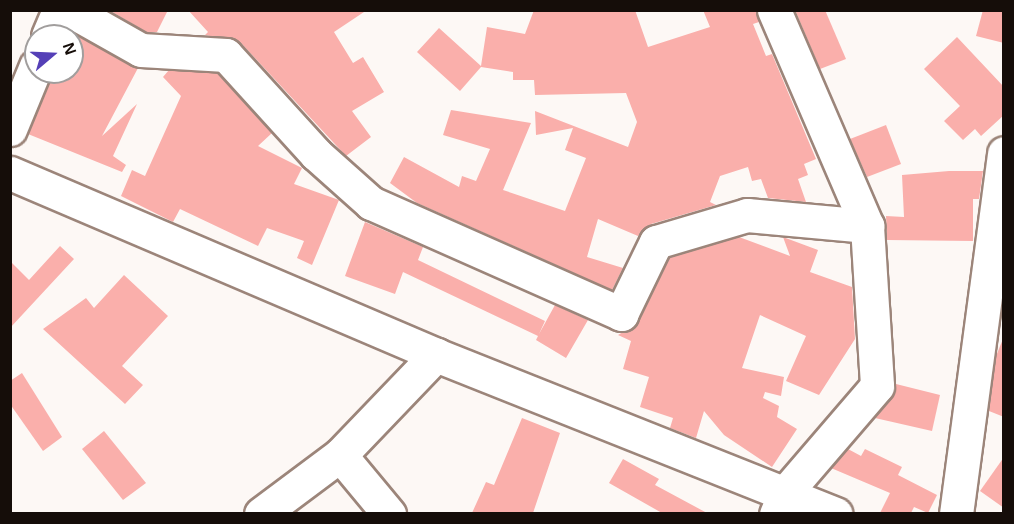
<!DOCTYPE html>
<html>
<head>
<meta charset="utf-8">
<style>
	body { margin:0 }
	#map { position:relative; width:1014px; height:524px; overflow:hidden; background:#fdf8f5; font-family:Helvetica,sans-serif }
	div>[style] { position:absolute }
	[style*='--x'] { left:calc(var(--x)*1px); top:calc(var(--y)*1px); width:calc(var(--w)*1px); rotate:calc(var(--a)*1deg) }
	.building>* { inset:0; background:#faafab }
	.roads { filter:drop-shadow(2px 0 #9c857a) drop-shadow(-2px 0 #9c857a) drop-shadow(0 2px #9c857a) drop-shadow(0 -2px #9c857a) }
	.minor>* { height:33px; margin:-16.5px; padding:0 16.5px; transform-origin:16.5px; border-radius:16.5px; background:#fff }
	.major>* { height:33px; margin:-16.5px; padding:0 16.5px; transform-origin:16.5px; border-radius:16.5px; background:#fff }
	span { translate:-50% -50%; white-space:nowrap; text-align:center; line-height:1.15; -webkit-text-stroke:5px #fff; paint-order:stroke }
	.frame { position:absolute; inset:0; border:12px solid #150d09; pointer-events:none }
	.north { position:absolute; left:24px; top:24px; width:60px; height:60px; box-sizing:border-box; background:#fff; border:2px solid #a19e9d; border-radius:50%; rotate:71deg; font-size:16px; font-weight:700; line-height:24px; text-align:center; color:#150d09 }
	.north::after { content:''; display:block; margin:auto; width:21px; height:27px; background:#5540b7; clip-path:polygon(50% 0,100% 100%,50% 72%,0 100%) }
</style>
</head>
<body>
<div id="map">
	<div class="building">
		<div style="clip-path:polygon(109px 10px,168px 10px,157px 32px,146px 32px)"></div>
		<div style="clip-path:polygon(188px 10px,367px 10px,334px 32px,353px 63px,363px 57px,384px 92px,352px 111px,371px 137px,346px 156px,240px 42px,205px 35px,208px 32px)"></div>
		<div style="clip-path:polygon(534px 10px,635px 10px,648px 47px,710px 27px,703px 10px,756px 10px,759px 22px,753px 24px,766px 56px,772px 54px,816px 159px,804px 164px,808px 175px,798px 179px,806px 202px,768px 198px,761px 179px,752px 181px,748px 167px,720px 176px,710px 202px,716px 205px,651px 224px,638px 236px,598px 219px,587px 257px,623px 268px,612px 290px,417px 203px,390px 183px,404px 157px,459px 187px,462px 176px,476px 181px,490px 149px,443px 135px,451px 110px,531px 123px,503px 190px,565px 211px,586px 158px,565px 150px,573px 128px,536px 135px,535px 111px,628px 147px,637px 122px,626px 93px,535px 95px,534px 80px,513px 80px,513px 72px,481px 67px,460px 91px,417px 52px,439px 28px,481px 66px,487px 27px,525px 34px)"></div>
		<div style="clip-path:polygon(795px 10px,825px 10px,846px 59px,820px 69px)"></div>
		<div style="clip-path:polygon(983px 10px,1004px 10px,1004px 43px,976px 36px)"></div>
		<div style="clip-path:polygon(70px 32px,138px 68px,102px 136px,137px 104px,113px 156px,126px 165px,122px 172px,28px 134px,54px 72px,72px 72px)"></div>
		<div style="clip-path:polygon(957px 37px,1004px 87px,1004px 115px,981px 136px,975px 129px,963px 140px,944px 121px,960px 106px,924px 69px)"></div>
		<div style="clip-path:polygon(169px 70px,217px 73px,272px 133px,258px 146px,302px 168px,294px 184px,339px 200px,312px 265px,297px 258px,304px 241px,267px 228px,258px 246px,180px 209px,173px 222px,121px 196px,132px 170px,145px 176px,181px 96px,163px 77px)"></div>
		<div style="clip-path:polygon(886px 125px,901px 164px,867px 177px,850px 139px)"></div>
		<div style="clip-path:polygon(949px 171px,983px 171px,979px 199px,973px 199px,973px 241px,887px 240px,886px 216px,904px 217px,902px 175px)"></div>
		<div style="clip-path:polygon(365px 222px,423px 247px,418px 260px,545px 321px,539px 334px,555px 305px,588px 320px,566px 358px,536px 340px,538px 336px,403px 272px,395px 294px,345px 276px)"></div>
		<div style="clip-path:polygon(739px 237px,790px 256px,783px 237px,818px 250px,810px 272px,852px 287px,855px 339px,819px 395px,786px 381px,806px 336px,760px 315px,742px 368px,784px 377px,781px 396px,765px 392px,763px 398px,779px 406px,777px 417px,797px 429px,772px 467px,724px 435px,704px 411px,696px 438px,670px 428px,673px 418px,640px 407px,649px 377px,623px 369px,631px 341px,618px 335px,638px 323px,669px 258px)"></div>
		<div style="clip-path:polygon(60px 246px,74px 259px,10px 328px,10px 261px,29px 280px)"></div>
		<div style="clip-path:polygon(124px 275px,168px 316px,122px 366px,143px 385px,125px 404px,43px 329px,86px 298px,94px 308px)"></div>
		<div style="clip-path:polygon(1003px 339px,1004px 339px,1004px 417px,989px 411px,996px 356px)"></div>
		<div style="clip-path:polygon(22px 373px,62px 437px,43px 451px,10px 404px,10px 381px)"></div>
		<div style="clip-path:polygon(896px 384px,940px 395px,932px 431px,875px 418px)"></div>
		<div style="clip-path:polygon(522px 418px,560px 433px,533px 513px,472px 513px,486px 482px,494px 485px)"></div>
		<div style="clip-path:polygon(104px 431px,146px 483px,123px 500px,82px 449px)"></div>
		<div style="clip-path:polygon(848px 449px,861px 456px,865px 449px,902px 467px,898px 475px,937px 495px,928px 513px,914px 507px,911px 513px,880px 513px,890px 493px,831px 468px)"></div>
		<div style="clip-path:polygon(1004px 457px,1004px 508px,980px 491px)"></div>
		<div style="clip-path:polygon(623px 459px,659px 479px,655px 485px,707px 513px,662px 513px,609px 483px)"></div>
	</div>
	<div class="roads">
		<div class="minor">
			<div style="--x:70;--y:10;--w:81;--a:29.4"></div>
			<div style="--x:141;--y:50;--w:85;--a:3.4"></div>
			<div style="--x:226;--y:55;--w:134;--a:47.7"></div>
			<div style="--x:316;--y:154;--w:74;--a:41.7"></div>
			<div style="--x:371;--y:203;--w:274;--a:23.9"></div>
			<div style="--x:621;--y:314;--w:80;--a:-64.1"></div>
			<div style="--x:656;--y:242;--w:95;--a:-16.5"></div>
			<div style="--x:747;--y:215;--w:121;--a:5.2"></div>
			<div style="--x:774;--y:10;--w:235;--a:66.7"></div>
			<div style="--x:867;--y:226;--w:160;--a:86.4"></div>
			<div style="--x:877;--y:386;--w:141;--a:130.7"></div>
			<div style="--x:785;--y:493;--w:23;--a:113"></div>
			<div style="--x:48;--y:36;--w:28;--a:-67"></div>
			<div style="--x:10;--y:129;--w:68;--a:-67.6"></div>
			<div style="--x:340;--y:455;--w:77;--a:50.3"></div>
			<div style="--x:261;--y:514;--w:99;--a:-36.8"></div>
			<div style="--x:340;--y:455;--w:139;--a:-46.2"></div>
			<div style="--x:956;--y:514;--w:364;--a:-82.4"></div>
		</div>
		<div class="major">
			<div style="--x:10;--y:173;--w:463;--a:23.1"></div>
			<div style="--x:436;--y:355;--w:430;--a:21.7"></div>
		</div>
	</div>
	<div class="frame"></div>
	<div class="north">N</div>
</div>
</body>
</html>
